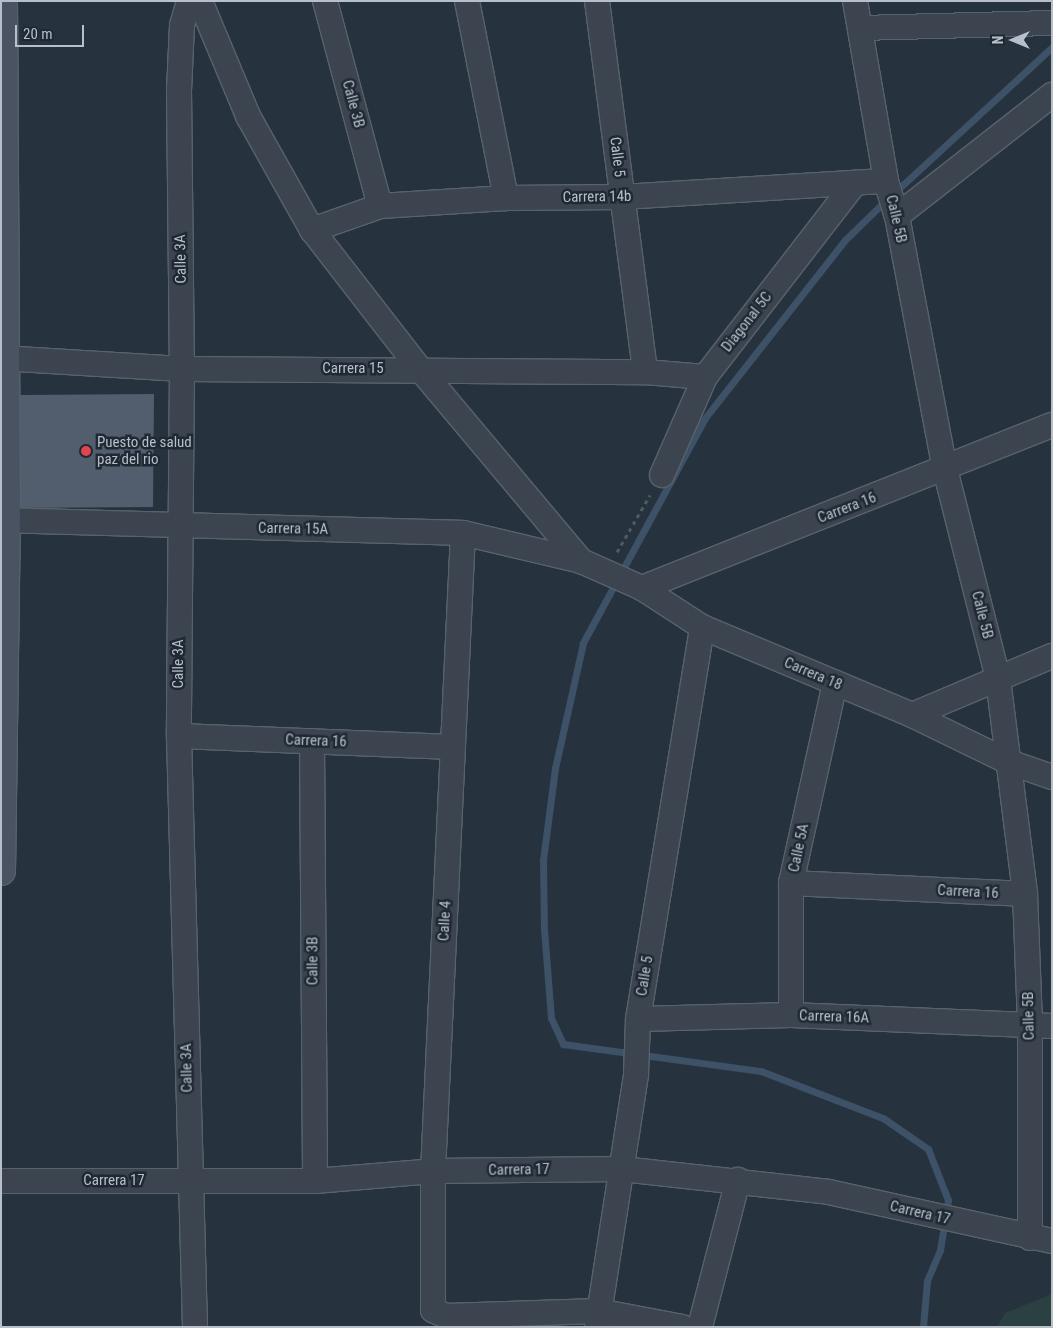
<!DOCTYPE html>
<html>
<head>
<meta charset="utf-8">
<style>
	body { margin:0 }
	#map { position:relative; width:1053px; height:1328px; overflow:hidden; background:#27323f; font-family:"Roboto Condensed",sans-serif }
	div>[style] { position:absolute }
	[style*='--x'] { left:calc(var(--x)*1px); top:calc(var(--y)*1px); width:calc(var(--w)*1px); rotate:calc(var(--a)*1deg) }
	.green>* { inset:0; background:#2a4041 }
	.stream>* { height:7px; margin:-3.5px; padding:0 3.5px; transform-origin:3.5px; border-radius:3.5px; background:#3d5167 }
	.building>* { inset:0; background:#525d6d }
	.path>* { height:3px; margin-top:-1.5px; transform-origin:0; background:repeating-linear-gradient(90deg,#495d5f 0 4px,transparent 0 8px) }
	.roads { filter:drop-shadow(1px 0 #58626d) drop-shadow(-1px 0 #58626d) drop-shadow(0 1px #58626d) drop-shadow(0 -1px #58626d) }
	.minor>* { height:24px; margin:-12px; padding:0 12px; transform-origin:12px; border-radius:12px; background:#3b444f }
	.secondary>* { height:28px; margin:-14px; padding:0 14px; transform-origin:14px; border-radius:14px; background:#495362 }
	.dots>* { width:14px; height:14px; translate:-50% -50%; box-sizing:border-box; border:2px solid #1f2934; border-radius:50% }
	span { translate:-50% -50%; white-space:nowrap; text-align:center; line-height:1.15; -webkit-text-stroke:5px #1f2934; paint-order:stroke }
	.street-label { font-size:15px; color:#b7bfca }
	.poi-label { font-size:15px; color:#b7bfca }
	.left { translate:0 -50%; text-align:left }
	.frame { position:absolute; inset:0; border:2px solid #b7bfca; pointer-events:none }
	.north { position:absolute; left:988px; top:15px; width:50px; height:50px; -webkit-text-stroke:4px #1f2934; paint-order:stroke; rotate:270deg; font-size:14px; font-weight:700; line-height:20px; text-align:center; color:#b7bfca }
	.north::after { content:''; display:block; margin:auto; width:18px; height:22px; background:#b7bfca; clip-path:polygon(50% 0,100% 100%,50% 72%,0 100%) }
	.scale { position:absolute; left:15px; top:25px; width:69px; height:22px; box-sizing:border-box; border:2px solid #b7bfca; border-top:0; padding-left:6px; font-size:15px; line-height:18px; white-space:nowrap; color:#b7bfca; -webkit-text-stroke:4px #1f2934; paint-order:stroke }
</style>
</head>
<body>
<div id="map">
	<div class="green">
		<div style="clip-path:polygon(1052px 1294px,1052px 1327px,997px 1327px,1005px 1313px)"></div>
	</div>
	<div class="stream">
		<div style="--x:894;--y:193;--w:215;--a:-42.7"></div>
		<div style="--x:886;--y:200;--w:57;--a:135.7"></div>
		<div style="--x:845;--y:240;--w:226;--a:128.2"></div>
		<div style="--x:705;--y:418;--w:256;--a:118.5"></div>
		<div style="--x:583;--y:643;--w:128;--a:102.6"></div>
		<div style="--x:555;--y:768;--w:93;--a:97.4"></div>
		<div style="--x:543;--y:860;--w:69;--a:89.2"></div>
		<div style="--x:544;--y:929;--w:89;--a:85.5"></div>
		<div style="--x:551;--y:1018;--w:29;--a:65"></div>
		<div style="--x:563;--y:1044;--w:200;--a:7.8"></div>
		<div style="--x:761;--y:1071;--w:131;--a:21.1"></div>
		<div style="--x:883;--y:1118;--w:55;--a:34.6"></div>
		<div style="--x:928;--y:1149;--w:55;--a:68.6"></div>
		<div style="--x:948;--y:1200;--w:51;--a:99.1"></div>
		<div style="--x:940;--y:1250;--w:34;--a:113"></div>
		<div style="--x:927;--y:1281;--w:46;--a:95"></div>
	</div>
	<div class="building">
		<div style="clip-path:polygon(154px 394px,153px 507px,19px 508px,19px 395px)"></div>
	</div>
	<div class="path">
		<div style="--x:617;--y:552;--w:66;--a:-59.9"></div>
	</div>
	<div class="roads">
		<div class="minor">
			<div style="--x:189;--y:1;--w:25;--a:106"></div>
			<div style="--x:182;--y:25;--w:65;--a:92.6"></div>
			<div style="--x:179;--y:90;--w:279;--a:89.4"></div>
			<div style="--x:182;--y:369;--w:367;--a:90.5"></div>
			<div style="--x:179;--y:736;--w:591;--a:88.45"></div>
			<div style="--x:200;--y:1;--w:125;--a:67.3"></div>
			<div style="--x:248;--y:116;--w:131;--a:60.7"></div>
			<div style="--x:312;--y:230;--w:176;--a:52.2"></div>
			<div style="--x:420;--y:369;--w:251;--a:50"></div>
			<div style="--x:325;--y:1;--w:212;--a:75"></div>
			<div style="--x:467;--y:1;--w:201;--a:78.8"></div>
			<div style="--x:597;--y:1;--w:374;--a:82.6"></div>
			<div style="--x:855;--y:1;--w:183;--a:80.2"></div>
			<div style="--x:886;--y:181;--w:37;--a:73"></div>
			<div style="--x:897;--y:216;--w:258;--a:79.3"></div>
			<div style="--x:945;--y:469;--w:217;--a:75.8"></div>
			<div style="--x:998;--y:679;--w:217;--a:82.8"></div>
			<div style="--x:1025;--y:894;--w:129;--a:87.8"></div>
			<div style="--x:1030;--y:1023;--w:215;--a:90"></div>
			<div style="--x:860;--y:28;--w:192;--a:-1.5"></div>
			<div style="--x:897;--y:216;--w:197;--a:-38"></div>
			<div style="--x:312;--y:230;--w:72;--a:-19.4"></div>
			<div style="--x:380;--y:206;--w:126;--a:-3.6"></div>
			<div style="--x:506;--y:198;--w:116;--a:-0.5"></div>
			<div style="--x:622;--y:197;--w:264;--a:-3.5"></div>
			<div style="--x:1;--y:358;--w:181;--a:3.5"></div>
			<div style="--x:182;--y:369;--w:463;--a:0.4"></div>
			<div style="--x:645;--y:372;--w:60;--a:4.8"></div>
			<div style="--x:662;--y:475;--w:107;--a:-66.3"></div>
			<div style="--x:705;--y:377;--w:245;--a:-52.3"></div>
			<div style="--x:1;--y:520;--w:462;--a:1.6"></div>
			<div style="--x:463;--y:533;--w:121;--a:13.3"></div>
			<div style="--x:581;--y:561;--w:67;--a:23.9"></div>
			<div style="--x:642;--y:588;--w:72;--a:33"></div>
			<div style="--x:702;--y:627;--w:228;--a:22.7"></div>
			<div style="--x:912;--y:715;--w:108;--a:25.9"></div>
			<div style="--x:1009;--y:762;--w:46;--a:19.2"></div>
			<div style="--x:463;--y:533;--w:639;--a:92.69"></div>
			<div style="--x:433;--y:1171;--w:139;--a:90"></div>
			<div style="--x:433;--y:1310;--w:14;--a:25"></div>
			<div style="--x:446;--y:1316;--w:152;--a:-1.9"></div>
			<div style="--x:598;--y:1311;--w:86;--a:10.8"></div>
			<div style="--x:642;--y:588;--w:441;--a:-21.7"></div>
			<div style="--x:912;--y:715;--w:152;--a:-22.9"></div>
			<div style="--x:179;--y:736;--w:274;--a:2.3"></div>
			<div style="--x:312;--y:741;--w:440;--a:89.6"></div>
			<div style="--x:791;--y:883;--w:234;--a:2.7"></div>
			<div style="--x:791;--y:1015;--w:132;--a:-90"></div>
			<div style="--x:791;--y:883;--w:205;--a:-77.6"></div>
			<div style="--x:638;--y:1019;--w:153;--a:-1.5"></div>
			<div style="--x:791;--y:1015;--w:261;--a:2.4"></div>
			<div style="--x:1;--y:1181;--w:314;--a:0"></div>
			<div style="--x:315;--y:1181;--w:118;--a:-4.8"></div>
			<div style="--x:433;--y:1171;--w:189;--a:-0.6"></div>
			<div style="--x:622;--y:1169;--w:208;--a:6.3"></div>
			<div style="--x:829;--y:1192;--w:228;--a:12.4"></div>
			<div style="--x:597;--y:1327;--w:256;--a:-81.2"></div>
			<div style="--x:636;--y:1074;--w:55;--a:-87.9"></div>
			<div style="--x:638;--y:1019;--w:397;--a:-80.7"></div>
			<div style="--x:700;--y:1327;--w:152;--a:-75.5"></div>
		</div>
		<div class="secondary">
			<div style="--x:1;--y:871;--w:351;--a:-89.2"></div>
			<div style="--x:6;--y:520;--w:519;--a:-90.33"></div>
		</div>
	</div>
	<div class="dots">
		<div style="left:86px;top:451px;background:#e0444e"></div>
	</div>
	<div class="street-label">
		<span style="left:353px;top:104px;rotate:75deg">Calle 3B</span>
		<span style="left:617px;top:157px;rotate:83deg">Calle 5</span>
		<span style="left:597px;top:197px;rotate:-1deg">Carrera 14b</span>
		<span style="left:896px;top:219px;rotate:77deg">Calle 5B</span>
		<span style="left:181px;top:259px;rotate:-91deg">Calle 3A</span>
		<span style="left:747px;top:322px;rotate:-52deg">Diagonal 5C</span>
		<span style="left:353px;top:369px">Carrera 15</span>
		<span style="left:847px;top:508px;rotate:-21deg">Carrera 16</span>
		<span style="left:293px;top:529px;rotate:1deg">Carrera 15A</span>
		<span style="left:982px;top:615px;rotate:76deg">Calle 5B</span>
		<span style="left:179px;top:664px;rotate:-90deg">Calle 3A</span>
		<span style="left:813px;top:674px;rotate:23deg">Carrera 18</span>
		<span style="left:316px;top:741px;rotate:2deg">Carrera 16</span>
		<span style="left:799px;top:848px;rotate:-78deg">Calle 5A</span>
		<span style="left:968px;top:892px;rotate:3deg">Carrera 16</span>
		<span style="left:445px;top:921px;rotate:-87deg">Calle 4</span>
		<span style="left:313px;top:961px;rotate:-90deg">Calle 3B</span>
		<span style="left:645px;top:976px;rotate:-81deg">Calle 5</span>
		<span style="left:1029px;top:1016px;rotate:-91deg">Calle 5B</span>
		<span style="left:834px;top:1017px;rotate:2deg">Carrera 16A</span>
		<span style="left:187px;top:1068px;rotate:-91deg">Calle 3A</span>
		<span style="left:519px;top:1170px;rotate:-1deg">Carrera 17</span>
		<span style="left:114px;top:1181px">Carrera 17</span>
		<span style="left:920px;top:1213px;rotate:13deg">Carrera 17</span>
	</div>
	<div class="poi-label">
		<span class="left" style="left:97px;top:451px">Puesto de salud<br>paz del rio</span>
	</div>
	<div class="frame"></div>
	<div class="north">N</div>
	<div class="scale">20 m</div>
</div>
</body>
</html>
